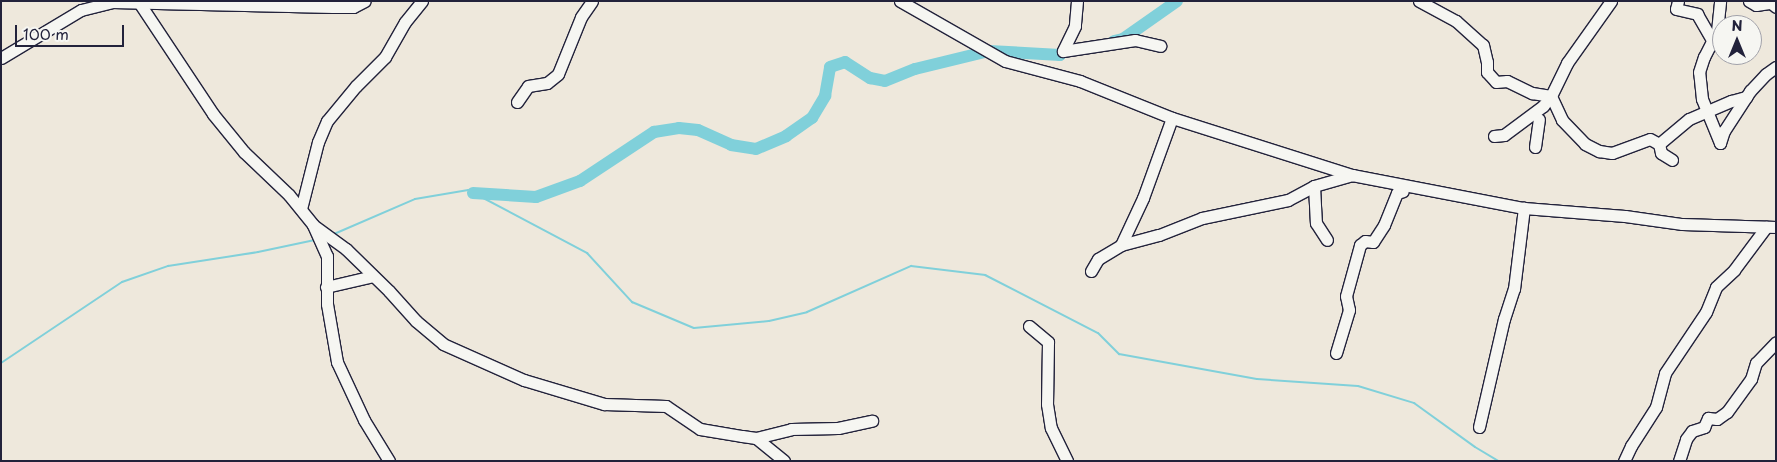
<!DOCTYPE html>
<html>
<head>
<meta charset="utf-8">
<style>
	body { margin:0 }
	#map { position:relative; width:1777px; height:462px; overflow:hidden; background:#eee8dc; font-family:"Playpen Sans",sans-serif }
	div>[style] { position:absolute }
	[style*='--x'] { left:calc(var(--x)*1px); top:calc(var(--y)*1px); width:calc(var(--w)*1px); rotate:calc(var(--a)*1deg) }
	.stream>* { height:2px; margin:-1px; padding:0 1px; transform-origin:1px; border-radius:1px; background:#80d0da }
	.river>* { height:12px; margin:-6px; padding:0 6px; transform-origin:6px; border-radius:6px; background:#80d0da }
	.roads { filter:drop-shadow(1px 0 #22223b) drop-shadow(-1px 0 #22223b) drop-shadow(0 1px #22223b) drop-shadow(0 -1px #22223b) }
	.minor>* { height:11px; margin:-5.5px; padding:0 5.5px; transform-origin:5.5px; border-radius:5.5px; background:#f6f6f2 }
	span { translate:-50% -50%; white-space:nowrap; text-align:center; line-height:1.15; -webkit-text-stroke:5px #f6f6f2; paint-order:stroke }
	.frame { position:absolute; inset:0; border:2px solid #22223b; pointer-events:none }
	.north { position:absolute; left:1712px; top:15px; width:50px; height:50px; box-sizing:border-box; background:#f6f6f2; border:1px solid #a1a1a9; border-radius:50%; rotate:0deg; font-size:14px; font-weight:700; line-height:20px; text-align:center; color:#22223b }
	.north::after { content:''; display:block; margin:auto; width:18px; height:22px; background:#22223b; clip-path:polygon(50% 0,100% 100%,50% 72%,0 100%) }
	.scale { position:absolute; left:15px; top:25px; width:109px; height:22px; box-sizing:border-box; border:2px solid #22223b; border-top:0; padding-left:6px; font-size:15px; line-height:18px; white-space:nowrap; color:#22223b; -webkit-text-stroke:4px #f6f6f2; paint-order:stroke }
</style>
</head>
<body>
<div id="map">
	<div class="stream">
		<div style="--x:334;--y:234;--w:88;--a:-23.4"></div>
		<div style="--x:415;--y:199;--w:54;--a:-9.6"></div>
		<div style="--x:468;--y:190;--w:135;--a:27.9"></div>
		<div style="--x:587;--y:253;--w:67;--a:47.4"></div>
		<div style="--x:632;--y:302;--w:67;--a:22.8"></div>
		<div style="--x:694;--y:328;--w:75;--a:-5.3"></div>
		<div style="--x:769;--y:321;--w:39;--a:-13"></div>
		<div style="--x:807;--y:312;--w:114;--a:-23.9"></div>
		<div style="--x:911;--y:266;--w:75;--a:6.9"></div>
		<div style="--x:985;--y:275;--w:127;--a:27.2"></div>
		<div style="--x:1098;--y:333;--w:30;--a:45"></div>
		<div style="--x:1119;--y:354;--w:140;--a:10.3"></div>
		<div style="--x:1257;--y:379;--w:101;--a:4"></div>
		<div style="--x:1358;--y:386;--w:59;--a:16.9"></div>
		<div style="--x:1414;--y:403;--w:75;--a:35.8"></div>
		<div style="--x:1475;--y:447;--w:27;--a:31"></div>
		<div style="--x:1;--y:363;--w:146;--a:-33.8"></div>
		<div style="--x:122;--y:282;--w:49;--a:-19.2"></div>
		<div style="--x:168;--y:266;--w:91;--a:-8.8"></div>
		<div style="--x:258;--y:252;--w:58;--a:-11.9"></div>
	</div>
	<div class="river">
		<div style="--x:1114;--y:41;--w:9;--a:-13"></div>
		<div style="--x:1123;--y:39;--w:66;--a:-35.1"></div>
		<div style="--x:473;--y:193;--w:63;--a:3.6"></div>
		<div style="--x:536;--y:197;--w:47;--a:-20"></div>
		<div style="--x:580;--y:181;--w:89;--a:-33.5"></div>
		<div style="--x:654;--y:132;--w:25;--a:-9"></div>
		<div style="--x:679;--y:128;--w:19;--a:6"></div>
		<div style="--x:698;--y:130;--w:36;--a:24"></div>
		<div style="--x:731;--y:145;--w:25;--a:9"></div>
		<div style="--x:756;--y:149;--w:33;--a:-23"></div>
		<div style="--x:786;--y:136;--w:32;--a:-35"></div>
		<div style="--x:812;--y:118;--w:26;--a:-59"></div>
		<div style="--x:825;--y:96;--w:29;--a:-80"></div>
		<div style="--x:830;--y:67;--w:16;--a:-18"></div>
		<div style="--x:845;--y:62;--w:30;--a:33"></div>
		<div style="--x:870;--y:78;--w:15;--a:11"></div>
		<div style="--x:885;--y:81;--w:32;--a:-22"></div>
		<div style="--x:915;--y:69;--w:76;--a:-13.7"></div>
		<div style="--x:989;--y:51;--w:71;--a:3.2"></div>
		<div style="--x:1060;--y:55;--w:5;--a:-53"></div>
		<div style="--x:1063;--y:51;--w:10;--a:-11"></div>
	</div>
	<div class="roads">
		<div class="minor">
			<div style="--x:138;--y:1;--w:136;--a:56.4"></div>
			<div style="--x:213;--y:114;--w:49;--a:50.8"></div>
			<div style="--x:244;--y:152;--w:62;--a:43.7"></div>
			<div style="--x:289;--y:195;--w:38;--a:51"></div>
			<div style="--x:313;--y:225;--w:34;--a:66"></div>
			<div style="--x:327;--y:256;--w:48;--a:90"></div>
			<div style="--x:327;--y:304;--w:59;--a:80.2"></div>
			<div style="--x:337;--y:362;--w:64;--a:65"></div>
			<div style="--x:364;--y:420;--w:48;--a:58.6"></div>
			<div style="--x:900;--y:1;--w:121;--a:29.7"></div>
			<div style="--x:1005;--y:61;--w:78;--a:14.9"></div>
			<div style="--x:1080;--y:81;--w:99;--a:21.9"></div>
			<div style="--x:1172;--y:118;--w:189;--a:17.6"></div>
			<div style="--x:1352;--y:175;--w:175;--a:10.9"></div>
			<div style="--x:1524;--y:208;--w:101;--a:4.5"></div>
			<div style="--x:1625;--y:216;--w:58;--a:8"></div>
			<div style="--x:1682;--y:224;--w:94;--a:1.8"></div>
			<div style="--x:1077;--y:1;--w:25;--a:95"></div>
			<div style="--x:1075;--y:26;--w:28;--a:116"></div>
			<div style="--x:1063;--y:51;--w:73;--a:-8.7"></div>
			<div style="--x:1135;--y:40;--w:26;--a:13"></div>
			<div style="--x:1419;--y:1;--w:42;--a:28.4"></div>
			<div style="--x:1456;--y:21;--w:36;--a:42"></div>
			<div style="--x:1483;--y:45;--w:17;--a:77"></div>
			<div style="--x:1487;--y:62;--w:10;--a:90"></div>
			<div style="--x:1487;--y:72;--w:13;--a:48"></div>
			<div style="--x:1496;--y:82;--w:11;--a:-5"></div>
			<div style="--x:1507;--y:81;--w:28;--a:26"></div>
			<div style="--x:1532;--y:93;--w:19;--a:9"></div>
			<div style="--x:1551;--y:96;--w:26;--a:65"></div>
			<div style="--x:1562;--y:120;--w:33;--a:46"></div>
			<div style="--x:1585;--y:144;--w:16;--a:27"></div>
			<div style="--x:1599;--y:151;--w:13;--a:9"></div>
			<div style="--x:1612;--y:153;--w:40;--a:-20.2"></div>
			<div style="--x:1650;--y:139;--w:10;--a:29"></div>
			<div style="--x:1659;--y:144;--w:9;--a:77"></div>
			<div style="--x:1661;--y:153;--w:13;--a:32"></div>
			<div style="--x:1678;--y:1;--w:8;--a:104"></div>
			<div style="--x:1676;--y:9;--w:22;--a:13"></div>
			<div style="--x:1697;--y:14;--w:30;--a:60"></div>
			<div style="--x:1749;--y:1;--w:8;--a:30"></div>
			<div style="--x:1756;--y:5;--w:15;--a:-8"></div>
			<div style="--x:1771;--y:3;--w:6;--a:39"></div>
			<div style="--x:1;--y:58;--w:93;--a:-31"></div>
			<div style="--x:81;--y:10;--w:32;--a:-14"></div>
			<div style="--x:112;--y:2;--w:221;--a:1.3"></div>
			<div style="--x:333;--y:7;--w:20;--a:0"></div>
			<div style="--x:353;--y:7;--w:13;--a:-27"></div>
			<div style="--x:517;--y:102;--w:19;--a:-55"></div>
			<div style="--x:528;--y:86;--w:19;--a:-9"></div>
			<div style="--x:547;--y:83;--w:14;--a:-39"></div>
			<div style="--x:558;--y:74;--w:61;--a:-68"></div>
			<div style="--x:581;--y:17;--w:19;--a:-55"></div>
			<div style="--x:1494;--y:136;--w:10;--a:-6"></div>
			<div style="--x:1504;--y:135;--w:49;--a:-36.6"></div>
			<div style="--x:1543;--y:106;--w:13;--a:-51"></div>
			<div style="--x:1551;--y:96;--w:37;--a:-64"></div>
			<div style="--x:1567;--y:63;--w:76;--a:-54.6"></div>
			<div style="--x:1720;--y:143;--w:48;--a:-112.2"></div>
			<div style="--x:1702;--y:99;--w:27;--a:-96"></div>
			<div style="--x:1699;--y:72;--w:16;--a:-72"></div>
			<div style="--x:1704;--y:57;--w:29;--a:-63"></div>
			<div style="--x:1717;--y:31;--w:30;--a:-84"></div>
			<div style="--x:1720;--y:143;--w:13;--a:-72"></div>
			<div style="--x:1724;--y:131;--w:48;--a:-57"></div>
			<div style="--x:1750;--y:91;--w:23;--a:-47"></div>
			<div style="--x:1766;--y:74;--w:12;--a:-35"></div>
			<div style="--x:1659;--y:144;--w:39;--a:-40"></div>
			<div style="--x:1689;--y:119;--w:46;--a:-23.2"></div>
			<div style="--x:1731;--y:101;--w:16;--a:-15"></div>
			<div style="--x:1535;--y:147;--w:28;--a:-82"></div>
			<div style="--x:1314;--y:186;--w:37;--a:87"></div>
			<div style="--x:1316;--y:223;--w:20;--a:57"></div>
			<div style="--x:301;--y:209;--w:69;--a:-75.8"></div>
			<div style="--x:318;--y:142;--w:23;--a:-67"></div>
			<div style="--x:327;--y:121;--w:45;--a:-50.4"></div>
			<div style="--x:356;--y:86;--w:41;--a:-45"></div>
			<div style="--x:385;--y:57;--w:40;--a:-60.3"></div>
			<div style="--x:405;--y:22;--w:27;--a:-51"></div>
			<div style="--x:313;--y:225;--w:41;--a:36"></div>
			<div style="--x:346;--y:249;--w:60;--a:44.3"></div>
			<div style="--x:389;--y:291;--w:40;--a:48"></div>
			<div style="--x:416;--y:321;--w:35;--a:40"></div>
			<div style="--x:443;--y:344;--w:89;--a:24"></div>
			<div style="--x:524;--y:380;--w:84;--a:16.7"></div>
			<div style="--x:604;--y:404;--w:62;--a:1.8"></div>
			<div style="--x:666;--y:406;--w:41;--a:34.1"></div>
			<div style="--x:700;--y:429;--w:43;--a:9.5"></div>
			<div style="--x:742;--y:436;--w:14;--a:8"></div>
			<div style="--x:756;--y:438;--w:36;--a:-14"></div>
			<div style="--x:791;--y:429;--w:47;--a:-1.2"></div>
			<div style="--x:838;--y:428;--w:35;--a:-12"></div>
			<div style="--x:1121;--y:245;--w:52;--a:-64.9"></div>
			<div style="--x:1143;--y:198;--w:85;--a:-70.1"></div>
			<div style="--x:1091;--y:271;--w:14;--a:-60"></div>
			<div style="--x:1098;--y:259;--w:27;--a:-31"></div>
			<div style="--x:1121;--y:245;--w:39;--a:-15"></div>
			<div style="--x:1159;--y:235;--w:46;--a:-21.6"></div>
			<div style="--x:1202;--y:218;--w:88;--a:-11.8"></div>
			<div style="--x:1288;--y:200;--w:30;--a:-28"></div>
			<div style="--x:1314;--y:186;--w:40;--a:-16"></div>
			<div style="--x:326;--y:287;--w:48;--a:-13.2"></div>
			<div style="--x:1029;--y:326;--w:25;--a:40"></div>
			<div style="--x:1048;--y:342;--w:62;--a:90.9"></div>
			<div style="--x:1047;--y:404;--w:24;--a:81"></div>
			<div style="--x:1051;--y:428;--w:37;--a:64"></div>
			<div style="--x:1336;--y:353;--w:45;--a:-73.2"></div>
			<div style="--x:1349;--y:310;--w:14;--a:-102"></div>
			<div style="--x:1346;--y:296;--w:53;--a:-74.6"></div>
			<div style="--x:1360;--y:245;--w:6;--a:-39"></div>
			<div style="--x:1365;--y:241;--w:8;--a:7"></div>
			<div style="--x:1373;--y:242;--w:20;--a:-57"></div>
			<div style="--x:1384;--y:225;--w:35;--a:-68"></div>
			<div style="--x:1397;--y:193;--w:6;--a:-18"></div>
			<div style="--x:1479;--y:427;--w:111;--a:-77"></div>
			<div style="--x:1504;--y:319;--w:32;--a:-72"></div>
			<div style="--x:1514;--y:289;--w:82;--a:-83"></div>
			<div style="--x:756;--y:438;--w:36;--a:39"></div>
			<div style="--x:1624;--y:461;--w:17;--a:-65"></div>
			<div style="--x:1631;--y:446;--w:46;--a:-57.3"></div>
			<div style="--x:1656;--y:407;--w:35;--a:-75"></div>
			<div style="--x:1665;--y:373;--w:73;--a:-56.1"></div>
			<div style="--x:1706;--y:312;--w:27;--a:-68"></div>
			<div style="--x:1716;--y:287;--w:25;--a:-43"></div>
			<div style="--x:1734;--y:270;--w:54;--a:-53.3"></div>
			<div style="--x:1679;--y:461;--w:23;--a:-72"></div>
			<div style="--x:1686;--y:439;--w:10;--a:-53"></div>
			<div style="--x:1692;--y:431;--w:13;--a:-18"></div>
			<div style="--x:1704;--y:427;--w:10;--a:-66"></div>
			<div style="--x:1708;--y:418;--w:9;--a:6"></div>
			<div style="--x:1717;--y:419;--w:12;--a:-35"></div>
			<div style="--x:1727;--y:412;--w:41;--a:-54"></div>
			<div style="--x:1751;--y:379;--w:17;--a:-73"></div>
			<div style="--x:1756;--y:363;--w:29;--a:-46"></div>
		</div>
	</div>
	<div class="frame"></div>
	<div class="north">N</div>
	<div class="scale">100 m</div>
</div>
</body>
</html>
